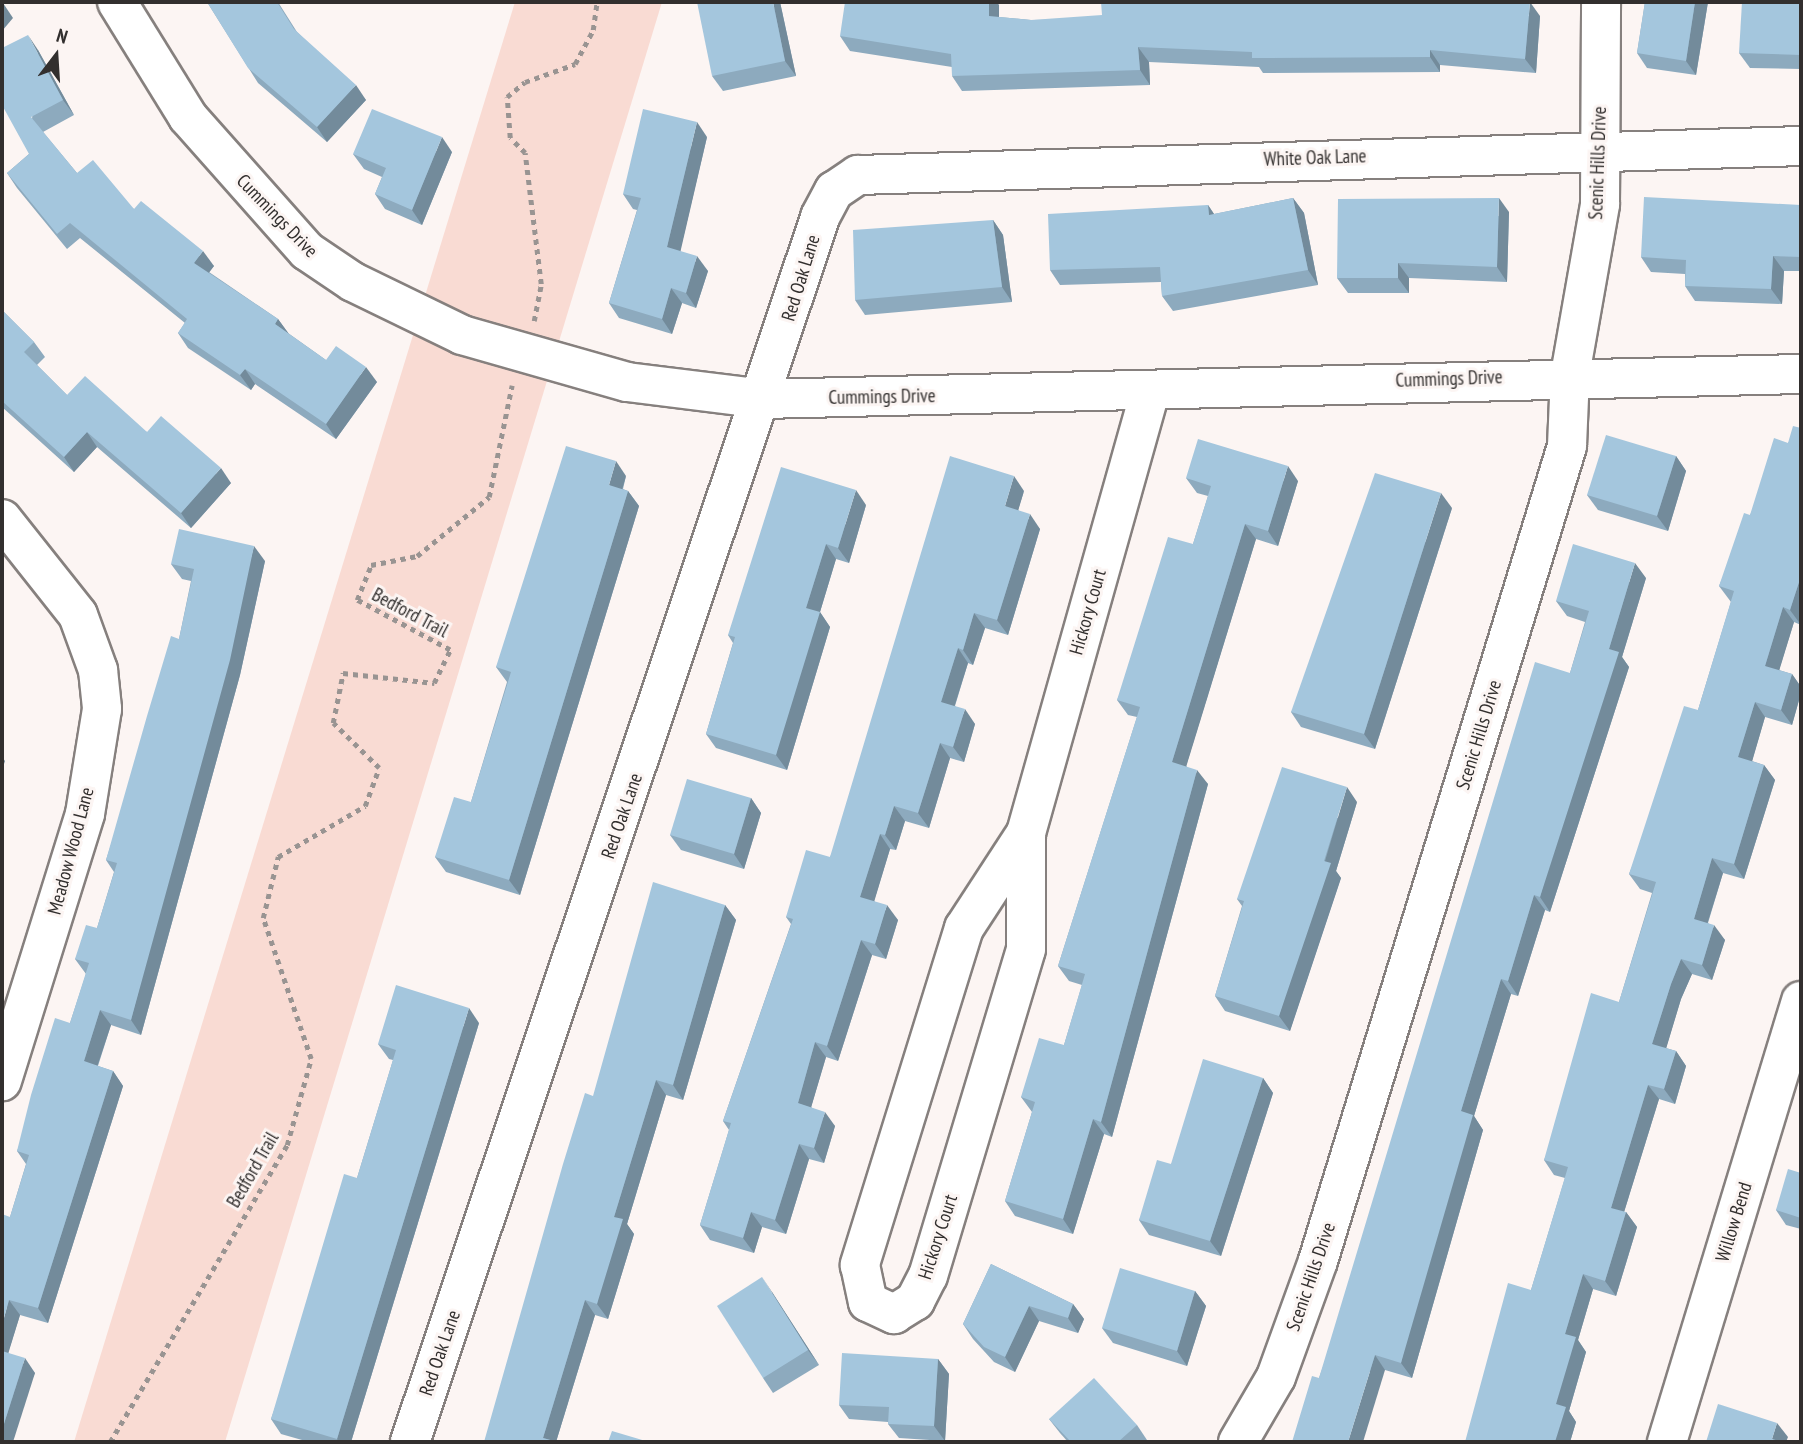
<!DOCTYPE html>
<html>
<head>
<meta charset="utf-8">
<style>
	body { margin:0 }
	#map { position:relative; width:1803px; height:1444px; overflow:hidden; background:#fcf5f3; font-family:"PT Sans Narrow",sans-serif }
	div>[style] { position:absolute }
	[style*='--x'] { left:calc(var(--x)*1px); top:calc(var(--y)*1px); width:calc(var(--w)*1px); rotate:calc(var(--a)*1deg) }
	.green>* { inset:0; background:#f9dbd3 }
	.path>* { height:4.5px; margin-top:-2.25px; transform-origin:0; background:repeating-linear-gradient(90deg,#999492 0 5px,transparent 0 10px) }
	.roads { filter:drop-shadow(2px 0 #86807e) drop-shadow(-2px 0 #86807e) drop-shadow(0 2px #86807e) drop-shadow(0 -2px #86807e) }
	.minor>* { height:38px; margin:-19px; padding:0 19px; transform-origin:19px; border-radius:19px; background:#fff }
	.wall>* { inset:0; background:#8daabe }
	.shaded-wall>* { inset:0; background:#738b9b }
	.building>* { inset:0; background:#a4c6dd }
	span { translate:-50% -50%; white-space:nowrap; text-align:center; line-height:1.15; -webkit-text-stroke:6px #fcf5f3; paint-order:stroke }
	.street-label { font-size:19px; color:#322f2e }
	.frame { position:absolute; inset:0; border:4px solid #322f2e; pointer-events:none }
	.north { position:absolute; left:21px; top:21px; width:70px; height:70px; -webkit-text-stroke:5px #fcf5f3; paint-order:stroke; rotate:17deg; font-size:19px; font-weight:700; line-height:28px; text-align:center; color:#322f2e }
	.north::after { content:''; display:block; margin:auto; width:24px; height:32px; background:#322f2e; clip-path:polygon(50% 0,100% 100%,50% 72%,0 100%) }
</style>
</head>
<body>
<div id="map">
	<div class="green">
		<div style="clip-path:polygon(515px 2px,662px 2px,225px 1442px,74px 1442px)"></div>
	</div>
	<div class="path">
		<div style="--x:534;--y:321;--w:38;--a:-79"></div>
		<div style="--x:541;--y:284;--w:132;--a:-97"></div>
		<div style="--x:525;--y:153;--w:21;--a:-135"></div>
		<div style="--x:510;--y:138;--w:41;--a:-94.2"></div>
		<div style="--x:507;--y:97;--w:23;--a:-40"></div>
		<div style="--x:525;--y:82;--w:53;--a:-19.8"></div>
		<div style="--x:575;--y:64;--w:38;--a:-62"></div>
		<div style="--x:593;--y:30;--w:28;--a:-82"></div>
		<div style="--x:110;--y:1442;--w:346;--a:-59.2"></div>
		<div style="--x:287;--y:1145;--w:89;--a:-74.4"></div>
		<div style="--x:311;--y:1059;--w:149;--a:-108.8"></div>
		<div style="--x:263;--y:918;--w:63;--a:-76.2"></div>
		<div style="--x:278;--y:857;--w:101;--a:-30.4"></div>
		<div style="--x:365;--y:806;--w:40;--a:-69.8"></div>
		<div style="--x:379;--y:768;--w:64;--a:-135.6"></div>
		<div style="--x:333;--y:723;--w:51;--a:-78.7"></div>
		<div style="--x:343;--y:673;--w:92;--a:6.3"></div>
		<div style="--x:434;--y:683;--w:37;--a:-64"></div>
		<div style="--x:450;--y:650;--w:106;--a:-151.7"></div>
		<div style="--x:357;--y:600;--w:38;--a:-68"></div>
		<div style="--x:371;--y:565;--w:47;--a:-11.1"></div>
		<div style="--x:417;--y:556;--w:93;--a:-39.3"></div>
		<div style="--x:489;--y:497;--w:114;--a:-78.4"></div>
	</div>
	<div class="roads">
		<div class="minor">
			<div style="--x:117;--y:2;--w:135;--a:58.3"></div>
			<div style="--x:188;--y:117;--w:179;--a:48.4"></div>
			<div style="--x:307;--y:251;--w:55;--a:34"></div>
			<div style="--x:353;--y:282;--w:121;--a:25.9"></div>
			<div style="--x:462;--y:335;--w:172;--a:15.9"></div>
			<div style="--x:627;--y:382;--w:137;--a:7.1"></div>
			<div style="--x:763;--y:399;--w:1038;--a:-1.38"></div>
			<div style="--x:2;--y:519;--w:122;--a:51.6"></div>
			<div style="--x:78;--y:615;--w:59;--a:70"></div>
			<div style="--x:98;--y:670;--w:39;--a:84"></div>
			<div style="--x:102;--y:709;--w:106;--a:99.2"></div>
			<div style="--x:85;--y:814;--w:280;--a:107.3"></div>
			<div style="--x:1026;--y:833;--w:113;--a:123.1"></div>
			<div style="--x:964;--y:928;--w:353;--a:107.2"></div>
			<div style="--x:860;--y:1265;--w:38;--a:78"></div>
			<div style="--x:868;--y:1302;--w:29;--a:25"></div>
			<div style="--x:894;--y:1314;--w:25;--a:-32"></div>
			<div style="--x:915;--y:1301;--w:28;--a:-63"></div>
			<div style="--x:928;--y:1276;--w:341;--a:-73.3"></div>
			<div style="--x:1026;--y:949;--w:116;--a:-90"></div>
			<div style="--x:1026;--y:833;--w:459;--a:-74.3"></div>
			<div style="--x:410;--y:1442;--w:1292;--a:-71.49"></div>
			<div style="--x:820;--y:217;--w:30;--a:-62"></div>
			<div style="--x:834;--y:191;--w:29;--a:-34"></div>
			<div style="--x:858;--y:175;--w:943;--a:-1.76"></div>
			<div style="--x:1238;--y:1442;--w:75;--a:-59.7"></div>
			<div style="--x:1276;--y:1377;--w:123;--a:-70.1"></div>
			<div style="--x:1318;--y:1261;--w:852;--a:-73.01"></div>
			<div style="--x:1567;--y:446;--w:71;--a:-87.6"></div>
			<div style="--x:1570;--y:375;--w:174;--a:-80"></div>
			<div style="--x:1600;--y:204;--w:202;--a:-89.7"></div>
			<div style="--x:1667;--y:1442;--w:461;--a:-73.1"></div>
		</div>
	</div>
	<div class="wall">
		<div style="clip-path:polygon(207px 2px,278px 2px,297px 32px,366px 100px,327px 142px,258px 83px)"></div>
		<div style="clip-path:polygon(780px 2px,796px 76px,723px 91px,712px 76px)"></div>
		<div style="clip-path:polygon(1645px 2px,1708px 2px,1696px 75px,1647px 68px,1637px 53px)"></div>
		<div style="clip-path:polygon(1801px 2px,1801px 69px,1750px 68px,1739px 53px)"></div>
		<div style="clip-path:polygon(999px 5px,999px 17px,1031px 20px,1540px 16px,1536px 73px,1440px 65px,1440px 72px,1263px 73px,1259px 67px,1149px 62px,1150px 85px,962px 91px,952px 76px,952px 67px,850px 51px,840px 36px)"></div>
		<div style="clip-path:polygon(38px 50px,74px 115px,43px 132px,77px 173px,134px 209px,214px 266px,209px 272px,278px 319px,288px 333px,326px 360px,377px 382px,336px 439px,255px 384px,251px 390px,188px 348px,178px 333px,185px 323px,80px 238px,67px 249px,17px 188px,7px 173px,29px 154px)"></div>
		<div style="clip-path:polygon(707px 137px,680px 251px,708px 271px,696px 308px,682px 303px,672px 334px,619px 318px,609px 303px,637px 210px,633px 209px,623px 194px)"></div>
		<div style="clip-path:polygon(452px 152px,422px 225px,385px 209px,375px 194px,382px 177px,364px 169px,353px 154px)"></div>
		<div style="clip-path:polygon(1293px 198px,1304px 213px,1318px 285px,1173px 311px,1162px 296px,1161px 282px,1060px 285px,1050px 270px,1208px 205px,1214px 214px)"></div>
		<div style="clip-path:polygon(1801px 205px,1801px 271px,1784px 271px,1782px 304px,1695px 301px,1685px 286px,1685px 274px,1651px 272px,1641px 257px)"></div>
		<div style="clip-path:polygon(1509px 212px,1507px 282px,1409px 278px,1409px 293px,1348px 293px,1337px 278px)"></div>
		<div style="clip-path:polygon(993px 220px,1003px 235px,1012px 302px,865px 315px,855px 300px)"></div>
		<div style="clip-path:polygon(2px 310px,34px 342px,45px 357px,37px 365px,67px 395px,147px 432px,231px 483px,191px 528px,97px 447px,74px 472px,2px 407px)"></div>
		<div style="clip-path:polygon(1801px 428px,1801px 625px,1794px 622px,1779px 670px,1792px 674px,1801px 687px,1801px 693px,1792px 725px,1765px 717px,1752px 761px,1764px 765px,1775px 780px,1744px 879px,1723px 873px,1708px 923px,1725px 940px,1712px 980px,1692px 974px,1681px 999px,1666px 1048px,1676px 1051px,1686px 1066px,1675px 1104px,1659px 1099px,1624px 1212px,1626px 1212px,1637px 1227px,1616px 1296px,1593px 1289px,1578px 1340px,1586px 1352px,1569px 1411px,1576px 1422px,1570px 1442px,1465px 1442px,1531px 1290px,1565px 1178px,1554px 1175px,1544px 1160px,1619px 1002px,1652px 893px,1640px 889px,1629px 874px,1698px 710px,1731px 602px,1719px 586px,1750px 515px,1788px 443px)"></div>
		<div style="clip-path:polygon(1676px 456px,1686px 471px,1668px 531px,1598px 510px,1587px 495px)"></div>
		<div style="clip-path:polygon(626px 476px,623px 489px,628px 491px,639px 506px,520px 895px,446px 872px,435px 857px,471px 802px,507px 682px,496px 667px)"></div>
		<div style="clip-path:polygon(1186px 478px,1298px 481px,1278px 546px,1256px 539px,1186px 766px,1208px 784px,1112px 1137px,1104px 1134px,1073px 1234px,1015px 1216px,1005px 1201px,1032px 1112px,1021px 1097px,1064px 1045px,1082px 985px,1069px 981px,1058px 966px,1137px 717px,1128px 715px,1117px 700px,1193px 544px,1208px 496px,1197px 493px)"></div>
		<div style="clip-path:polygon(1024px 491px,1018px 510px,1040px 529px,1008px 635px,985px 628px,973px 665px,968px 663px,955px 706px,975px 724px,964px 762px,950px 758px,929px 828px,905px 821px,896px 850px,890px 849px,874px 901px,898px 920px,886px 959px,872px 955px,838px 1061px,826px 1057px,811px 1107px,835px 1126px,824px 1163px,809px 1159px,786px 1234px,762px 1227px,754px 1253px,710px 1240px,700px 1225px,729px 1130px,723px 1121px,791px 924px,786px 917px,830px 857px)"></div>
		<div style="clip-path:polygon(866px 505px,849px 563px,836px 559px,820px 612px,830px 627px,787px 770px,716px 748px,706px 734px,733px 643px,728px 635px)"></div>
		<div style="clip-path:polygon(1452px 508px,1375px 749px,1301px 727px,1291px 712px)"></div>
		<div style="clip-path:polygon(265px 561px,240px 675px,141px 1035px,111px 1025px,98px 1066px,113px 1071px,123px 1086px,48px 1323px,20px 1315px,8px 1353px,35px 1373px,2px 1442px,10px 1217px,26px 1164px,17px 1151px,70px 1023px,86px 974px,75px 959px,97px 928px,114px 872px,106px 860px,179px 639px,191px 581px,182px 579px,171px 564px)"></div>
		<div style="clip-path:polygon(1646px 578px,1622px 657px,1629px 667px,1550px 912px,1545px 910px,1518px 996px,1511px 994px,1474px 1116px,1483px 1130px,1412px 1378px,1385px 1370px,1319px 1378px,1570px 673px,1585px 622px,1567px 616px,1556px 601px)"></div>
		<div style="clip-path:polygon(751px 798px,761px 813px,744px 869px,681px 850px,670px 835px)"></div>
		<div style="clip-path:polygon(1357px 802px,1336px 871px,1341px 878px,1290px 1031px,1225px 1011px,1215px 996px,1242px 906px,1237px 899px)"></div>
		<div style="clip-path:polygon(725px 905px,736px 920px,683px 1100px,666px 1095px,627px 1224px,634px 1234px,608px 1319px,595px 1315px,556px 1442px,484px 1442px)"></div>
		<div style="clip-path:polygon(479px 1023px,351px 1442px,309px 1442px,281px 1434px,271px 1419px,357px 1178px,393px 1060px,389px 1059px,378px 1044px)"></div>
		<div style="clip-path:polygon(1263px 1078px,1273px 1093px,1221px 1256px,1149px 1235px,1139px 1220px,1171px 1164px)"></div>
		<div style="clip-path:polygon(1801px 1173px,1801px 1229px,1786px 1225px,1776px 1210px)"></div>
		<div style="clip-path:polygon(991px 1264px,1073px 1304px,1084px 1319px,1078px 1333px,1039px 1321px,1015px 1372px,994px 1362px,973px 1339px,963px 1324px)"></div>
		<div style="clip-path:polygon(1195px 1291px,1206px 1306px,1187px 1366px,1113px 1343px,1102px 1328px)"></div>
		<div style="clip-path:polygon(772px 1292px,819px 1365px,773px 1393px,763px 1378px)"></div>
		<div style="clip-path:polygon(938px 1359px,949px 1374px,945px 1441px,899px 1438px,888px 1424px,888px 1422px,849px 1419px,839px 1405px)"></div>
		<div style="clip-path:polygon(1049px 1419px,1137px 1425px,1147px 1440px,1145px 1442px,1068px 1442px,1060px 1433px)"></div>
	</div>
	<div class="shaded-wall">
		<div style="clip-path:polygon(773px 2px,780px 2px,796px 76px,785px 61px)"></div>
		<div style="clip-path:polygon(989px 2px,997px 2px,999px 5px,999px 31px,989px 16px)"></div>
		<div style="clip-path:polygon(1530px 2px,1540px 16px,1536px 73px,1525px 59px)"></div>
		<div style="clip-path:polygon(1695px 2px,1708px 2px,1696px 75px,1686px 61px)"></div>
		<div style="clip-path:polygon(3px 3px,13px 18px,2px 31px,2px 4px)"></div>
		<div style="clip-path:polygon(28px 35px,38px 50px,74px 115px,63px 100px)"></div>
		<div style="clip-path:polygon(1138px 47px,1149px 62px,1150px 85px,1140px 70px)"></div>
		<div style="clip-path:polygon(1430px 50px,1440px 65px,1440px 72px,1430px 57px)"></div>
		<div style="clip-path:polygon(356px 85px,366px 100px,327px 142px,317px 127px)"></div>
		<div style="clip-path:polygon(697px 122px,707px 137px,678px 262px,667px 247px)"></div>
		<div style="clip-path:polygon(442px 137px,452px 152px,422px 225px,412px 210px)"></div>
		<div style="clip-path:polygon(1293px 198px,1304px 213px,1318px 285px,1308px 270px)"></div>
		<div style="clip-path:polygon(1499px 198px,1509px 212px,1507px 282px,1497px 267px)"></div>
		<div style="clip-path:polygon(1208px 205px,1218px 220px,1209px 215px)"></div>
		<div style="clip-path:polygon(993px 220px,1003px 235px,1012px 302px,1002px 287px)"></div>
		<div style="clip-path:polygon(203px 251px,214px 266px,205px 278px,194px 263px)"></div>
		<div style="clip-path:polygon(697px 256px,708px 271px,696px 308px,686px 293px)"></div>
		<div style="clip-path:polygon(1773px 256px,1784px 271px,1782px 304px,1771px 289px)"></div>
		<div style="clip-path:polygon(1398px 263px,1409px 278px,1409px 293px,1398px 278px)"></div>
		<div style="clip-path:polygon(671px 288px,682px 303px,672px 334px,662px 319px)"></div>
		<div style="clip-path:polygon(278px 319px,289px 334px,275px 324px)"></div>
		<div style="clip-path:polygon(366px 367px,377px 382px,336px 439px,326px 424px)"></div>
		<div style="clip-path:polygon(245px 369px,255px 384px,251px 390px,240px 375px)"></div>
		<div style="clip-path:polygon(87px 432px,97px 447px,74px 472px,64px 457px)"></div>
		<div style="clip-path:polygon(1676px 456px,1686px 471px,1668px 531px,1657px 516px)"></div>
		<div style="clip-path:polygon(616px 461px,626px 476px,619px 500px,609px 485px)"></div>
		<div style="clip-path:polygon(1288px 466px,1298px 481px,1278px 546px,1268px 531px)"></div>
		<div style="clip-path:polygon(221px 468px,231px 483px,191px 528px,181px 513px)"></div>
		<div style="clip-path:polygon(1014px 476px,1024px 491px,1015px 521px,1005px 506px)"></div>
		<div style="clip-path:polygon(856px 490px,866px 505px,849px 563px,838px 548px)"></div>
		<div style="clip-path:polygon(628px 491px,639px 506px,520px 895px,509px 880px)"></div>
		<div style="clip-path:polygon(1441px 493px,1452px 508px,1375px 749px,1364px 734px)"></div>
		<div style="clip-path:polygon(1030px 514px,1040px 529px,1008px 635px,997px 620px)"></div>
		<div style="clip-path:polygon(1245px 524px,1256px 539px,1183px 777px,1172px 762px)"></div>
		<div style="clip-path:polygon(826px 544px,836px 559px,820px 612px,830px 627px,787px 770px,776px 755px,806px 608px)"></div>
		<div style="clip-path:polygon(254px 546px,265px 561px,240px 675px,141px 1035px,131px 1020px)"></div>
		<div style="clip-path:polygon(1635px 563px,1646px 578px,1622px 657px,1629px 667px,1550px 912px,1540px 897px,1609px 649px)"></div>
		<div style="clip-path:polygon(1801px 576px,1801px 625px,1790px 610px)"></div>
		<div style="clip-path:polygon(1783px 607px,1794px 622px,1776px 681px,1765px 666px)"></div>
		<div style="clip-path:polygon(974px 613px,985px 628px,973px 665px,963px 650px)"></div>
		<div style="clip-path:polygon(958px 648px,968px 663px,951px 717px,941px 702px)"></div>
		<div style="clip-path:polygon(1792px 674px,1801px 687px,1801px 693px,1792px 725px,1781px 710px)"></div>
		<div style="clip-path:polygon(1755px 702px,1765px 717px,1749px 772px,1738px 757px)"></div>
		<div style="clip-path:polygon(965px 709px,975px 724px,964px 762px,953px 747px)"></div>
		<div style="clip-path:polygon(940px 743px,950px 758px,929px 828px,918px 813px)"></div>
		<div style="clip-path:polygon(2px 757px,5px 761px,2px 770px)"></div>
		<div style="clip-path:polygon(1764px 765px,1775px 780px,1744px 879px,1734px 864px)"></div>
		<div style="clip-path:polygon(1197px 770px,1208px 784px,1112px 1137px,1101px 1122px)"></div>
		<div style="clip-path:polygon(1347px 787px,1357px 802px,1336px 871px,1341px 878px,1290px 1031px,1279px 1016px)"></div>
		<div style="clip-path:polygon(751px 798px,761px 813px,744px 869px,734px 854px)"></div>
		<div style="clip-path:polygon(894px 806px,905px 821px,896px 850px,885px 835px)"></div>
		<div style="clip-path:polygon(880px 834px,890px 849px,871px 912px,860px 897px)"></div>
		<div style="clip-path:polygon(1712px 858px,1723px 873px,1704px 934px,1694px 919px)"></div>
		<div style="clip-path:polygon(1534px 895px,1545px 910px,1518px 996px,1508px 981px)"></div>
		<div style="clip-path:polygon(725px 905px,736px 920px,683px 1100px,673px 1085px)"></div>
		<div style="clip-path:polygon(887px 905px,898px 920px,886px 959px,875px 944px)"></div>
		<div style="clip-path:polygon(1714px 925px,1725px 940px,1712px 980px,1702px 965px)"></div>
		<div style="clip-path:polygon(861px 940px,872px 955px,838px 1061px,827px 1046px)"></div>
		<div style="clip-path:polygon(1681px 959px,1692px 974px,1681px 999px,1663px 1059px,1652px 1044px,1671px 984px)"></div>
		<div style="clip-path:polygon(1501px 979px,1511px 994px,1474px 1116px,1483px 1130px,1412px 1378px,1401px 1363px,1461px 1111px)"></div>
		<div style="clip-path:polygon(469px 1008px,479px 1023px,351px 1442px,339px 1442px,337px 1439px)"></div>
		<div style="clip-path:polygon(100px 1010px,111px 1025px,94px 1076px,84px 1061px)"></div>
		<div style="clip-path:polygon(815px 1042px,826px 1057px,808px 1118px,798px 1103px)"></div>
		<div style="clip-path:polygon(1676px 1051px,1686px 1066px,1675px 1104px,1664px 1089px)"></div>
		<div style="clip-path:polygon(113px 1071px,123px 1086px,48px 1323px,38px 1308px)"></div>
		<div style="clip-path:polygon(1263px 1078px,1273px 1093px,1221px 1256px,1210px 1241px)"></div>
		<div style="clip-path:polygon(656px 1080px,666px 1095px,627px 1224px,634px 1234px,608px 1319px,597px 1304px,614px 1217px)"></div>
		<div style="clip-path:polygon(1648px 1085px,1659px 1099px,1621px 1222px,1611px 1208px)"></div>
		<div style="clip-path:polygon(825px 1112px,835px 1126px,824px 1163px,814px 1148px)"></div>
		<div style="clip-path:polygon(1093px 1119px,1104px 1134px,1073px 1234px,1063px 1219px)"></div>
		<div style="clip-path:polygon(799px 1144px,809px 1159px,786px 1234px,775px 1220px)"></div>
		<div style="clip-path:polygon(751px 1212px,762px 1227px,754px 1253px,743px 1238px)"></div>
		<div style="clip-path:polygon(1626px 1212px,1637px 1227px,1616px 1296px,1605px 1281px)"></div>
		<div style="clip-path:polygon(1583px 1274px,1593px 1289px,1578px 1340px,1586px 1352px,1569px 1411px,1576px 1422px,1570px 1442px,1555px 1442px,1556px 1404px,1565px 1334px)"></div>
		<div style="clip-path:polygon(762px 1277px,772px 1292px,819px 1365px,808px 1350px)"></div>
		<div style="clip-path:polygon(1195px 1291px,1206px 1306px,1187px 1366px,1177px 1351px)"></div>
		<div style="clip-path:polygon(9px 1300px,20px 1315px,5px 1364px,2px 1359px,2px 1325px)"></div>
		<div style="clip-path:polygon(585px 1300px,595px 1315px,556px 1442px,543px 1438px)"></div>
		<div style="clip-path:polygon(1073px 1304px,1084px 1319px,1078px 1333px,1068px 1318px)"></div>
		<div style="clip-path:polygon(1029px 1306px,1039px 1321px,1015px 1372px,1005px 1357px)"></div>
		<div style="clip-path:polygon(1375px 1355px,1385px 1370px,1363px 1442px,1348px 1442px)"></div>
		<div style="clip-path:polygon(25px 1358px,35px 1373px,13px 1442px,2px 1442px,2px 1430px)"></div>
		<div style="clip-path:polygon(938px 1359px,949px 1374px,945px 1441px,934px 1426px)"></div>
		<div style="clip-path:polygon(1777px 1423px,1788px 1437px,1786px 1442px,1775px 1442px,1772px 1439px)"></div>
	</div>
	<div class="building">
		<div style="clip-path:polygon(207px 2px,277px 2px,294px 29px,356px 85px,317px 127px,248px 68px)"></div>
		<div style="clip-path:polygon(697px 2px,773px 2px,785px 61px,712px 76px)"></div>
		<div style="clip-path:polygon(845px 2px,989px 2px,989px 16px,1031px 20px,1102px 15px,1101px 2px,1530px 2px,1525px 59px,1430px 50px,1430px 57px,1252px 58px,1252px 52px,1138px 47px,1140px 70px,952px 76px,951px 54px,840px 36px)"></div>
		<div style="clip-path:polygon(1645px 2px,1695px 2px,1686px 61px,1637px 53px)"></div>
		<div style="clip-path:polygon(1742px 2px,1801px 2px,1801px 55px,1739px 53px)"></div>
		<div style="clip-path:polygon(28px 35px,63px 100px,31px 117px,77px 173px,93px 160px,134px 209px,141px 201px,203px 251px,194px 263px,278px 319px,275px 324px,326px 360px,336px 346px,366px 367px,326px 424px,245px 369px,240px 375px,178px 333px,187px 319px,70px 223px,57px 234px,7px 173px,29px 154px,2px 105px,2px 48px)"></div>
		<div style="clip-path:polygon(372px 109px,442px 137px,412px 210px,375px 194px,386px 168px,353px 154px)"></div>
		<div style="clip-path:polygon(643px 109px,697px 122px,667px 247px,697px 256px,686px 293px,671px 288px,662px 319px,609px 303px,641px 198px,623px 194px)"></div>
		<div style="clip-path:polygon(1644px 197px,1801px 205px,1801px 257px,1773px 256px,1771px 289px,1685px 286px,1686px 260px,1641px 257px)"></div>
		<div style="clip-path:polygon(1293px 198px,1308px 270px,1162px 296px,1160px 267px,1050px 270px,1048px 214px,1208px 205px,1209px 215px)"></div>
		<div style="clip-path:polygon(1499px 198px,1497px 267px,1398px 263px,1398px 278px,1337px 278px,1338px 199px)"></div>
		<div style="clip-path:polygon(993px 220px,1002px 287px,855px 300px,853px 230px)"></div>
		<div style="clip-path:polygon(2px 310px,34px 342px,24px 352px,67px 395px,85px 376px,147px 432px,161px 416px,221px 468px,181px 513px,87px 432px,64px 457px,2px 401px)"></div>
		<div style="clip-path:polygon(1793px 426px,1801px 428px,1801px 576px,1790px 610px,1783px 607px,1765px 666px,1792px 674px,1781px 710px,1755px 702px,1738px 757px,1764px 765px,1734px 864px,1712px 858px,1694px 919px,1714px 925px,1702px 965px,1681px 959px,1671px 984px,1652px 1044px,1676px 1051px,1664px 1089px,1648px 1085px,1611px 1208px,1626px 1212px,1605px 1281px,1583px 1274px,1565px 1334px,1576px 1337px,1556px 1404px,1566px 1407px,1555px 1442px,1465px 1442px,1508px 1283px,1531px 1290px,1568px 1167px,1544px 1160px,1591px 993px,1619px 1002px,1656px 882px,1629px 874px,1684px 706px,1698px 710px,1734px 591px,1719px 586px,1744px 513px,1750px 515px,1774px 438px,1788px 443px)"></div>
		<div style="clip-path:polygon(1606px 435px,1676px 456px,1657px 516px,1587px 495px)"></div>
		<div style="clip-path:polygon(1198px 439px,1288px 466px,1268px 531px,1245px 524px,1172px 762px,1197px 770px,1101px 1122px,1093px 1119px,1063px 1219px,1005px 1201px,1035px 1102px,1021px 1097px,1039px 1038px,1064px 1045px,1085px 974px,1058px 966px,1140px 707px,1117px 700px,1168px 537px,1193px 544px,1211px 486px,1186px 478px)"></div>
		<div style="clip-path:polygon(566px 446px,616px 461px,609px 485px,628px 491px,509px 880px,435px 857px,454px 797px,471px 802px,511px 672px,496px 667px)"></div>
		<div style="clip-path:polygon(950px 456px,1014px 476px,1005px 506px,1030px 514px,997px 620px,974px 613px,963px 650px,958px 648px,941px 702px,965px 709px,953px 747px,940px 743px,918px 813px,894px 806px,885px 835px,880px 834px,860px 897px,887px 905px,875px 944px,861px 940px,827px 1046px,815px 1042px,798px 1103px,825px 1112px,814px 1148px,799px 1144px,775px 1220px,751px 1212px,743px 1238px,700px 1225px,731px 1123px,723px 1121px,793px 919px,786px 917px,806px 850px,830px 857px)"></div>
		<div style="clip-path:polygon(781px 467px,856px 490px,838px 548px,826px 544px,806px 608px,820px 612px,776px 755px,706px 734px,735px 637px,728px 635px)"></div>
		<div style="clip-path:polygon(1375px 473px,1441px 493px,1364px 734px,1291px 712px)"></div>
		<div style="clip-path:polygon(179px 529px,254px 546px,230px 660px,131px 1020px,100px 1010px,84px 1061px,113px 1071px,38px 1308px,9px 1300px,2px 1325px,2px 1214px,10px 1217px,29px 1155px,17px 1151px,31px 1095px,55px 1018px,70px 1023px,89px 963px,75px 959px,86px 925px,97px 928px,117px 863px,106px 860px,147px 716px,171px 636px,179px 639px,194px 569px,171px 564px)"></div>
		<div style="clip-path:polygon(1573px 544px,1635px 563px,1609px 649px,1619px 652px,1540px 897px,1534px 895px,1508px 981px,1501px 979px,1461px 1111px,1473px 1115px,1401px 1363px,1375px 1355px,1348px 1442px,1292px 1442px,1312px 1376px,1319px 1378px,1535px 662px,1570px 673px,1589px 611px,1556px 601px)"></div>
		<div style="clip-path:polygon(1282px 767px,1347px 787px,1324px 861px,1331px 863px,1279px 1016px,1215px 996px,1244px 901px,1237px 899px)"></div>
		<div style="clip-path:polygon(687px 779px,751px 798px,734px 854px,670px 835px)"></div>
		<div style="clip-path:polygon(653px 882px,725px 905px,673px 1085px,656px 1080px,614px 1217px,623px 1219px,597px 1304px,585px 1300px,543px 1438px,558px 1442px,484px 1442px,563px 1164px,585px 1093px,593px 1096px)"></div>
		<div style="clip-path:polygon(396px 985px,469px 1008px,337px 1439px,271px 1419px,344px 1174px,357px 1178px,396px 1050px,378px 1044px)"></div>
		<div style="clip-path:polygon(1203px 1059px,1263px 1078px,1210px 1241px,1139px 1220px,1157px 1160px,1171px 1164px)"></div>
		<div style="clip-path:polygon(1788px 1169px,1801px 1173px,1801px 1218px,1776px 1210px)"></div>
		<div style="clip-path:polygon(991px 1264px,1073px 1304px,1068px 1318px,1029px 1306px,1005px 1357px,984px 1347px,963px 1324px)"></div>
		<div style="clip-path:polygon(1120px 1268px,1195px 1291px,1177px 1351px,1102px 1328px)"></div>
		<div style="clip-path:polygon(762px 1277px,808px 1350px,763px 1378px,717px 1306px)"></div>
		<div style="clip-path:polygon(2px 1351px,25px 1358px,2px 1430px)"></div>
		<div style="clip-path:polygon(842px 1353px,938px 1359px,934px 1426px,888px 1424px,889px 1407px,839px 1405px)"></div>
		<div style="clip-path:polygon(1094px 1378px,1137px 1425px,1118px 1442px,1071px 1442px,1049px 1419px)"></div>
		<div style="clip-path:polygon(1718px 1404px,1777px 1423px,1772px 1439px,1783px 1442px,1706px 1442px)"></div>
		<div style="clip-path:polygon(612px 1431px,649px 1442px,608px 1442px)"></div>
	</div>
	<div class="street-label">
		<span style="left:1315px;top:158px;rotate:-2deg">White Oak Lane</span>
		<span style="left:1598px;top:163px;rotate:-88deg">Scenic Hills Drive</span>
		<span style="left:277px;top:216px;rotate:46deg">Cummings Drive</span>
		<span style="left:801px;top:278px;rotate:-73deg">Red Oak Lane</span>
		<span style="left:1449px;top:379px;rotate:-2deg">Cummings Drive</span>
		<span style="left:882px;top:397px;rotate:-1deg">Cummings Drive</span>
		<span style="left:1088px;top:612px;rotate:-74deg">Hickory Court</span>
		<span style="left:410px;top:613px;rotate:28deg">Bedford Trail</span>
		<span style="left:1479px;top:735px;rotate:-73deg">Scenic Hills Drive</span>
		<span style="left:622px;top:816px;rotate:-71deg">Red Oak Lane</span>
		<span style="left:71px;top:851px;rotate:-75deg">Meadow Wood Lane</span>
		<span style="left:253px;top:1170px;rotate:-60deg">Bedford Trail</span>
		<span style="left:1734px;top:1222px;rotate:-73deg">Willow Bend</span>
		<span style="left:938px;top:1237px;rotate:-72deg">Hickory Court</span>
		<span style="left:1311px;top:1277px;rotate:-71deg">Scenic Hills Drive</span>
		<span style="left:440px;top:1353px;rotate:-71deg">Red Oak Lane</span>
	</div>
	<div class="frame"></div>
	<div class="north">N</div>
</div>
</body>
</html>
